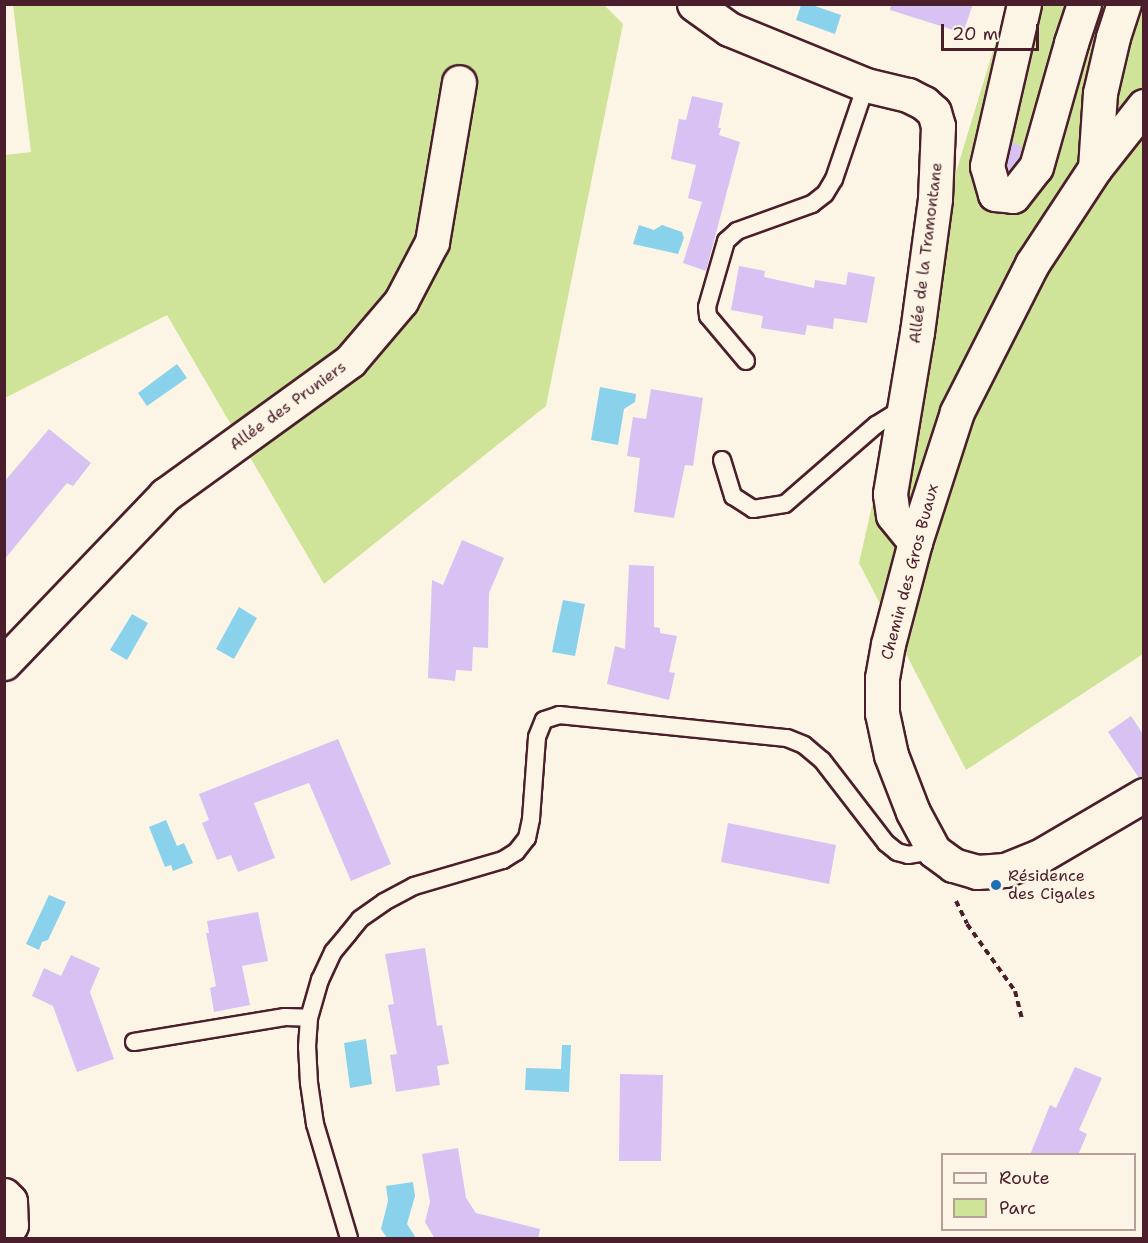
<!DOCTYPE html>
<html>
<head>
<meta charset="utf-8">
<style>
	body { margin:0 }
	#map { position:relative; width:1148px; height:1243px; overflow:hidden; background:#fcf5e5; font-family:"Shantell Sans",sans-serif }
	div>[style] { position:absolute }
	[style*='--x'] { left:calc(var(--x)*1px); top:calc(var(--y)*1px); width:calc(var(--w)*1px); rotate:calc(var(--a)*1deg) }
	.green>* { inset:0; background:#cfe499 }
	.water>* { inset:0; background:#8ad2ec }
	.building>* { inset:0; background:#d7c2f3 }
	.path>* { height:4px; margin-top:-2px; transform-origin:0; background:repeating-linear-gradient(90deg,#4a1f2b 0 6px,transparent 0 10.5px) }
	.roads { filter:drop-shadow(2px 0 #4a1f2b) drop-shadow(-2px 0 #4a1f2b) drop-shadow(0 2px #4a1f2b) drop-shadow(0 -2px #4a1f2b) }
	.service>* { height:16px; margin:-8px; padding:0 8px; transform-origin:8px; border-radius:8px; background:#fcf5e5 }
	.minor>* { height:33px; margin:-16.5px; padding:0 16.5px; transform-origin:16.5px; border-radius:16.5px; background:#fcf5e5 }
	.dots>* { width:16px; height:16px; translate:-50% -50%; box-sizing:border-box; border:3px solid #fcf5e5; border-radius:50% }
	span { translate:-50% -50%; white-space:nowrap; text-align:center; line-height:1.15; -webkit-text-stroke:5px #fcf5e5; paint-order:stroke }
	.street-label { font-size:16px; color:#4a1f2b }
	.poi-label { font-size:16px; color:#4a1f2b }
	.left { translate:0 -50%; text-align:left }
	.frame { position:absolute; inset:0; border:6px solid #4a1f2b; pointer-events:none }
	.legend { position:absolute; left:941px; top:1153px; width:195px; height:78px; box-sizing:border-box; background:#fcf5e5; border:2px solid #b59f9b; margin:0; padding:8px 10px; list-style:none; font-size:18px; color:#4a1f2b }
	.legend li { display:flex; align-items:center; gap:12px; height:30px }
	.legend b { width:30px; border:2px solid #b59f9b }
	.scale { position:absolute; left:941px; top:24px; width:98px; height:27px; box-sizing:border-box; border:3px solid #4a1f2b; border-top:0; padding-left:8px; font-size:18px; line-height:21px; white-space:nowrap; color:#4a1f2b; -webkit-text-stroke:4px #fcf5e5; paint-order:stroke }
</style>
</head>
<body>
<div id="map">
	<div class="green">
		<div style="clip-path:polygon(603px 4px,623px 24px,546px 406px,324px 584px,167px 315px,5px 398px,5px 155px,31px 152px,13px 5px)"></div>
		<div style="clip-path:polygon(1007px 5px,1143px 5px,1143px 654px,966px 770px,859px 563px,924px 277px)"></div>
	</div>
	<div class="water">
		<div style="clip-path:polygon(801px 5px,812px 5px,841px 15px,835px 34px,796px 20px)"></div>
		<div style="clip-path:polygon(639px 225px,654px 230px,662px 225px,682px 232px,684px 238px,678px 254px,633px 244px)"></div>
		<div style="clip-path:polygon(177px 364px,187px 378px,147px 406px,138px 393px)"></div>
		<div style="clip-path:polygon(600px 387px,636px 394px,635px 402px,624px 409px,618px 445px,591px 440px)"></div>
		<div style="clip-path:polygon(563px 600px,585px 604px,575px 656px,552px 652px)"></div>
		<div style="clip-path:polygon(239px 607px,257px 618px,234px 659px,216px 649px)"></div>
		<div style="clip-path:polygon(132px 614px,148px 623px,127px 660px,110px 650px)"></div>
		<div style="clip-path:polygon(166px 820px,177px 846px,184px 843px,193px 863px,173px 871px,171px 865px,165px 867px,149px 827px)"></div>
		<div style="clip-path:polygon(49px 895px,66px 902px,48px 940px,42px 942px,39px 950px,26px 944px)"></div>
		<div style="clip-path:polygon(366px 1039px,372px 1084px,350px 1088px,344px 1043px)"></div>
		<div style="clip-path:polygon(562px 1045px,571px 1045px,569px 1092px,525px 1090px,526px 1068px,561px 1069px)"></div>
		<div style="clip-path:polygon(413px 1182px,415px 1196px,407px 1224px,416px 1238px,387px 1238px,381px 1229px,388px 1201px,386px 1186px)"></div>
	</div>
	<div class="building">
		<div style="clip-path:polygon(891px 4px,973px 4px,963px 33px,890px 10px)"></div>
		<div style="clip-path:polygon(692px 96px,723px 103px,718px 128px,721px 128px,719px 135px,740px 142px,706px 271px,683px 263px,702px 202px,688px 198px,696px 165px,671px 159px,679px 119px,686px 120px)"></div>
		<div style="clip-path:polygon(1012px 142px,1022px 147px,1019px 158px,1008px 172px,1006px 165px)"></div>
		<div style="clip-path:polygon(739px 266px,765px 271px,764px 277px,814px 288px,815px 280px,846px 285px,848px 272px,875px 277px,867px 323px,834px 318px,833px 329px,807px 325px,805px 335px,761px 328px,763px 316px,731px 310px)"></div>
		<div style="clip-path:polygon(651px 389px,703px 398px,693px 466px,685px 465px,674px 518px,634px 512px,640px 458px,627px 456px,633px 417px,646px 419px)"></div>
		<div style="clip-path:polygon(49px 429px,91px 463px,73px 486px,67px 483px,57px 495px,4px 560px,4px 482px)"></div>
		<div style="clip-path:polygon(462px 540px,504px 558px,489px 593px,488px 648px,473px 647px,472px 671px,456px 670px,455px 681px,428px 678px,432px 580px,443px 585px)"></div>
		<div style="clip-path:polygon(629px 565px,654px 566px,654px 627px,660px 628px,660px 633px,677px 636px,669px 672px,675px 673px,669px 700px,607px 684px,615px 646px,625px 649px)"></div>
		<div style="clip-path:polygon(1131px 716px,1143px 734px,1143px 776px,1139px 778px,1108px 732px)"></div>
		<div style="clip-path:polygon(338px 739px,391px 864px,351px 881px,309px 783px,254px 803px,275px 858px,238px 872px,231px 855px,217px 860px,202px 823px,209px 820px,199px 794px)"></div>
		<div style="clip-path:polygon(728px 823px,836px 845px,829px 884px,721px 862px)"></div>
		<div style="clip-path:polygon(258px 912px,268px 961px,242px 966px,250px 1005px,214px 1012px,210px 988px,216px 986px,206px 933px,209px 933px,207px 921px)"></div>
		<div style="clip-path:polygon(425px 948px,437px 1026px,442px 1025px,449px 1064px,437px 1066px,440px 1085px,396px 1092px,390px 1055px,397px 1054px,388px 1005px,394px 1004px,385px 954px)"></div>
		<div style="clip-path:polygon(71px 955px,100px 968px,90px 992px,114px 1059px,77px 1072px,53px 1006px,32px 996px,44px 968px,61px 976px)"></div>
		<div style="clip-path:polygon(1075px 1067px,1102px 1078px,1079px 1130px,1087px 1134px,1078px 1155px,1030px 1155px,1050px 1105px,1056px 1108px)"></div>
		<div style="clip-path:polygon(620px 1074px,663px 1075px,661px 1161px,619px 1161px)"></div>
		<div style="clip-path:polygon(458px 1148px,466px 1198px,476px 1213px,540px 1229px,538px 1239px,435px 1239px,425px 1222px,430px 1202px,422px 1154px)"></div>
	</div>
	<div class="path">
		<div style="--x:956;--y:901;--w:25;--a:64"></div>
		<div style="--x:967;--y:924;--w:82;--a:54.4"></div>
		<div style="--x:1015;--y:991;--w:30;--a:76"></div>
	</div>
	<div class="roads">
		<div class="service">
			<div style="--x:746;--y:361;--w:59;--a:-130.2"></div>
			<div style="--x:708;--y:316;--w:9;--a:-96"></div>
			<div style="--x:707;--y:307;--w:69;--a:-73.9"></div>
			<div style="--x:726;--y:241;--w:15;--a:-42"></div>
			<div style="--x:737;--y:231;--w:80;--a:-19.8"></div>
			<div style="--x:812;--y:204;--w:16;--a:-38"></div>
			<div style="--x:825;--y:194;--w:17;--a:-59"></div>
			<div style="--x:834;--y:179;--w:99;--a:-71.2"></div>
			<div style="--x:722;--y:460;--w:38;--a:73"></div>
			<div style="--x:733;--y:496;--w:24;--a:33"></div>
			<div style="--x:753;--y:509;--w:32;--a:-9"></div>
			<div style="--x:785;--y:504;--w:121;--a:-41"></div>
			<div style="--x:876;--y:425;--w:34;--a:-32"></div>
			<div style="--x:134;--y:1042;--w:153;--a:-9.4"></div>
			<div style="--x:285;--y:1017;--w:24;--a:2"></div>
			<div style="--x:349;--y:1238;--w:119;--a:-106.6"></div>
			<div style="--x:315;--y:1124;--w:41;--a:-98.3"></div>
			<div style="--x:309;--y:1083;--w:36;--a:-93"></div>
			<div style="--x:307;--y:1047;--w:29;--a:-86"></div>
			<div style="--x:309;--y:1018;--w:40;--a:-74"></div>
			<div style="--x:320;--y:980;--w:31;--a:-65"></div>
			<div style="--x:333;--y:952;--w:23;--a:-50"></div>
			<div style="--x:348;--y:934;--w:19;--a:-51"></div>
			<div style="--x:360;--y:919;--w:29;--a:-35"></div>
			<div style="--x:384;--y:902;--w:34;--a:-28"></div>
			<div style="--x:414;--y:886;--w:93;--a:-16.3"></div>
			<div style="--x:503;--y:860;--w:15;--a:-32"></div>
			<div style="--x:516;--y:852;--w:18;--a:-52"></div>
			<div style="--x:527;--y:838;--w:19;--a:-78"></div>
			<div style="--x:531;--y:819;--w:82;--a:-85.8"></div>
			<div style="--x:537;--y:737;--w:18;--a:-68"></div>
			<div style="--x:544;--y:720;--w:16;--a:-18"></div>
			<div style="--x:559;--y:715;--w:229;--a:5.8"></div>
			<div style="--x:787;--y:738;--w:18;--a:22"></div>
			<div style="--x:804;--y:745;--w:23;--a:40"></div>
			<div style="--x:822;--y:760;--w:105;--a:52.4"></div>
			<div style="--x:886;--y:843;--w:14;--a:39"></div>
			<div style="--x:897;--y:852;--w:11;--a:15"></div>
			<div style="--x:908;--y:855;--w:26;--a:-9"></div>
		</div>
		<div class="minor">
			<div style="--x:694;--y:4;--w:43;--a:35.5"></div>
			<div style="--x:729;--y:29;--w:148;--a:22.2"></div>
			<div style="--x:866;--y:85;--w:43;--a:13.4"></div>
			<div style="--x:908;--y:95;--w:18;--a:27"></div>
			<div style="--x:924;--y:103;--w:13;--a:42"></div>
			<div style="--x:934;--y:112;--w:15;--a:74"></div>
			<div style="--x:938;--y:126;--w:73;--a:92.4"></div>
			<div style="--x:935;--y:199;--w:134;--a:97.7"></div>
			<div style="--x:917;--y:332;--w:164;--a:99.5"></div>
			<div style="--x:890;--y:494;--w:21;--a:82"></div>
			<div style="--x:893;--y:515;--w:35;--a:51"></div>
			<div style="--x:1024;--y:4;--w:166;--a:102.9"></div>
			<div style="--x:987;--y:166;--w:29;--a:74"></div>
			<div style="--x:995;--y:194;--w:18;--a:6"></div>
			<div style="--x:1013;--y:196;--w:37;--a:-52"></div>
			<div style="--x:1036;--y:167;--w:129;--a:-74.2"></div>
			<div style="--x:1071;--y:43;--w:41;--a:-71.6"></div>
			<div style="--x:1144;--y:106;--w:79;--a:128.3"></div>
			<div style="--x:1095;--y:168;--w:115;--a:123.3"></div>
			<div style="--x:1032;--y:264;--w:166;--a:116.9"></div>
			<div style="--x:957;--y:412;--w:137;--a:107.9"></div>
			<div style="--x:915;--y:542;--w:106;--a:104.8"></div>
			<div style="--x:888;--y:644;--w:35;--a:100"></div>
			<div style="--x:882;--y:678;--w:35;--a:90"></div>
			<div style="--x:882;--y:713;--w:43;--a:77.9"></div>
			<div style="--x:891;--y:755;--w:61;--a:68.9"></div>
			<div style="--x:913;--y:812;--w:44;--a:61.7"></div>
			<div style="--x:934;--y:851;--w:24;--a:36"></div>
			<div style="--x:953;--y:865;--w:25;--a:16"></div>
			<div style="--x:977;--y:872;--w:28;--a:-4"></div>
			<div style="--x:1005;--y:870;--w:38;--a:-22"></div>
			<div style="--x:1040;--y:856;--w:121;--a:-30.4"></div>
			<div style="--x:1095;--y:168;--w:75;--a:-86.2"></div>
			<div style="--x:1100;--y:93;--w:57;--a:-76.9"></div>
			<div style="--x:1113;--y:37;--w:35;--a:-72"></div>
			<div style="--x:4;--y:663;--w:233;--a:-46.2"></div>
			<div style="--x:165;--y:495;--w:228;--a:-35.9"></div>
			<div style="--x:350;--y:361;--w:79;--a:-49.6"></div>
			<div style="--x:401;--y:301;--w:67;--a:-62.3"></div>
			<div style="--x:432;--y:242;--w:162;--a:-80.4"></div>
			<div style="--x:4;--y:1195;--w:8;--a:45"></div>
			<div style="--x:10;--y:1201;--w:24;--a:88"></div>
			<div style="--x:11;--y:1225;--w:13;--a:122"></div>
		</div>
	</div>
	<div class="dots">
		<div style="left:996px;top:885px;background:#1f6fb2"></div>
	</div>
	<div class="street-label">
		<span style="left:926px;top:253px;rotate:-83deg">Allée de la Tramontane</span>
		<span style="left:288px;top:406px;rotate:-36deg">Allée des Pruniers</span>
		<span style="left:910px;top:572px;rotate:-75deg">Chemin des Gros Buaux</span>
	</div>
	<div class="poi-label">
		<span class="left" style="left:1008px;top:885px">Résidence<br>des Cigales</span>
	</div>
	<div class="frame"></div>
	<ul class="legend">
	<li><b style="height:8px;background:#fcf5e5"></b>Route</li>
	<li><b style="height:16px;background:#cfe499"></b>Parc</li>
	</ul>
	<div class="scale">20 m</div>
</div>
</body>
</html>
